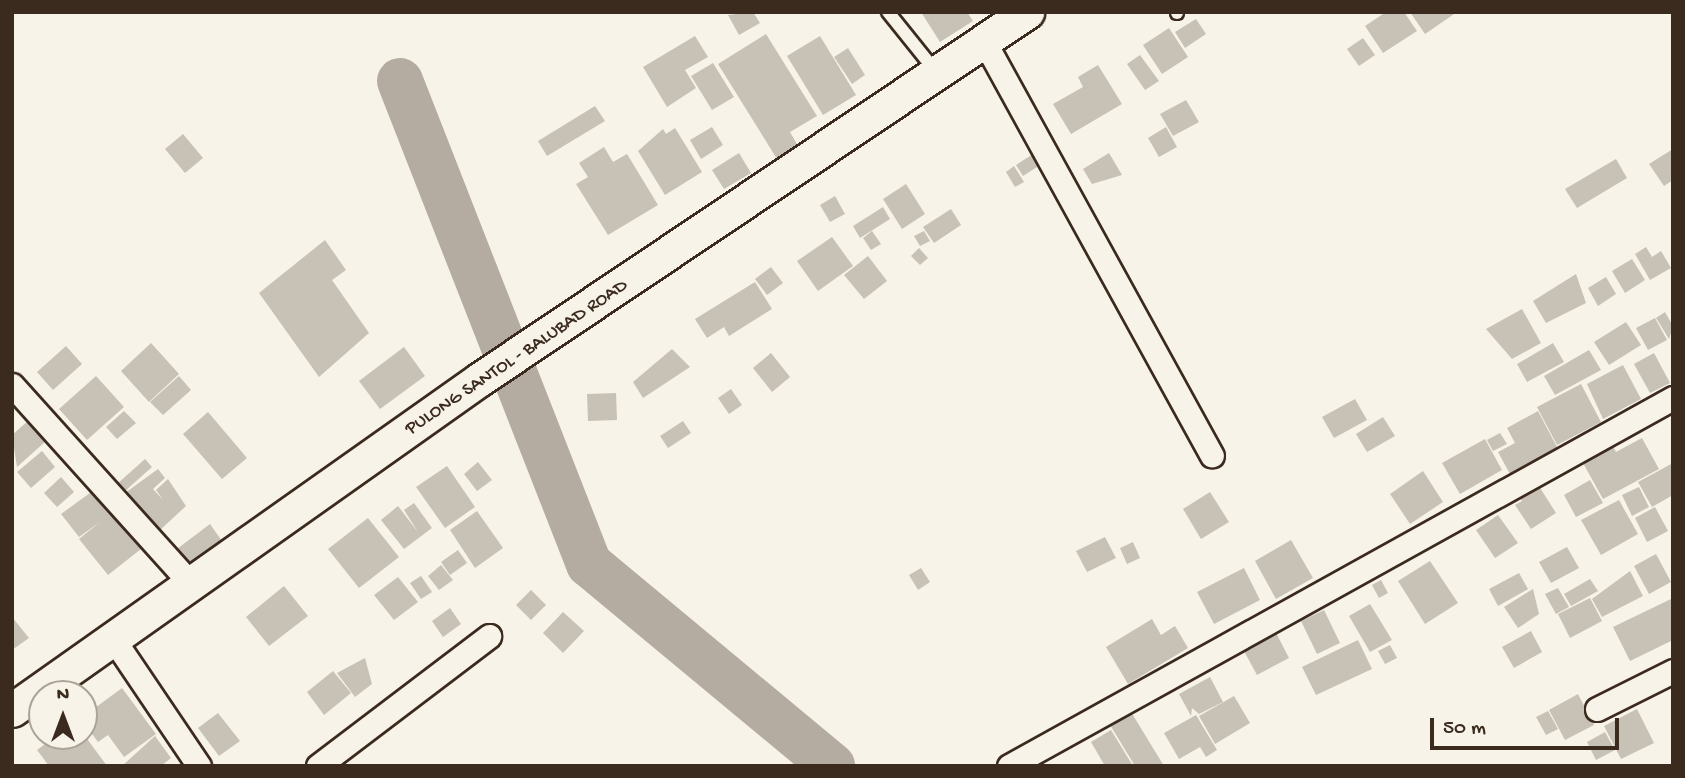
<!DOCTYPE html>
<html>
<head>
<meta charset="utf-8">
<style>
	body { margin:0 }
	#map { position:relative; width:1685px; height:778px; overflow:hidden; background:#f7f3e8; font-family:"Gochi Hand",sans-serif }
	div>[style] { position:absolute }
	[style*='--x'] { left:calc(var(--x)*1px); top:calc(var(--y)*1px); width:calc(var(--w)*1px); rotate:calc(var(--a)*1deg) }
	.river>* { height:46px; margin:-23px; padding:0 23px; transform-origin:23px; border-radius:23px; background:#b4aca0 }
	.building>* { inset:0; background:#c8c1b6 }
	.roads { filter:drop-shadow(2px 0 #3b2a1e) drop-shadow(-2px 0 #3b2a1e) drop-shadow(0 2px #3b2a1e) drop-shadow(0 -2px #3b2a1e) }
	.lane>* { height:12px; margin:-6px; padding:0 6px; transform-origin:6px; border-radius:6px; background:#f7f3e8 }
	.street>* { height:23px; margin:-11.5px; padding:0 11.5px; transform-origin:11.5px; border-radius:11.5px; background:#f7f3e8 }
	.secondary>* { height:33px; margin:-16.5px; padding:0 16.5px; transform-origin:16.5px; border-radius:16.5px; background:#f7f3e8 }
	span { translate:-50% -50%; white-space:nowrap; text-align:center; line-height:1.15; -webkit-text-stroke:7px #f7f3e8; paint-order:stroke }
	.street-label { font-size:19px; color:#3b2a1e }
	.frame { position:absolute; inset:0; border:14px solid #3b2a1e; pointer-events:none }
	.north { position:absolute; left:28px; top:680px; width:70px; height:70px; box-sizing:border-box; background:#f7f3e8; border:2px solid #aca397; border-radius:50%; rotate:0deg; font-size:19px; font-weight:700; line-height:28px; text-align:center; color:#3b2a1e }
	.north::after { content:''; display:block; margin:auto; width:24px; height:32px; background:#3b2a1e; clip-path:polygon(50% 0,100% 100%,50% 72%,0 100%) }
	.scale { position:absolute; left:1430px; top:718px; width:189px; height:32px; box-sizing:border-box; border:4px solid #3b2a1e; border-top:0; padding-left:9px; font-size:21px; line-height:24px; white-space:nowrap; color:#3b2a1e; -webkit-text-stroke:5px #f7f3e8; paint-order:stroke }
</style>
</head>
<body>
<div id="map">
	<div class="river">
		<div style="--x:400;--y:81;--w:519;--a:68.63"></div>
		<div style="--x:589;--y:564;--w:316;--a:39.7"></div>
	</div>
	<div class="building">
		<div style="clip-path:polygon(753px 12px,760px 23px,739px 35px,728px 15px)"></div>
		<div style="clip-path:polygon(921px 12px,967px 12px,973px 21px,940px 42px)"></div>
		<div style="clip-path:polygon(1386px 12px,1404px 12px,1417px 31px,1383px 53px,1365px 26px)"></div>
		<div style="clip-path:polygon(1410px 12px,1457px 12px,1425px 34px)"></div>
		<div style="clip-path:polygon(1196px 19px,1206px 34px,1185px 48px,1175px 32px)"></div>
		<div style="clip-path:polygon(1169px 28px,1188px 57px,1162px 74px,1143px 45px)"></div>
		<div style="clip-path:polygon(766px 34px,817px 116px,790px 132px,798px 146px,777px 159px,718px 64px)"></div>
		<div style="clip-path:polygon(695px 36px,708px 57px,685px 70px,696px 88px,667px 107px,643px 67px)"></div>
		<div style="clip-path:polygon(820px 36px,856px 95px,823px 115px,787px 56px)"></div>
		<div style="clip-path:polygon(1363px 38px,1375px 55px,1359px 66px,1347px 49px)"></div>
		<div style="clip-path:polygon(848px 48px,865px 75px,852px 84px,834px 57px)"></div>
		<div style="clip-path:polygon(1140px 55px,1159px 81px,1145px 90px,1127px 64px)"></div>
		<div style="clip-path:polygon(713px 63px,734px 97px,712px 110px,691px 76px)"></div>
		<div style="clip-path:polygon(1098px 65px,1122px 104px,1071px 134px,1053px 104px,1083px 87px,1078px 77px)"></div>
		<div style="clip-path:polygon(1186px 100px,1199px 122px,1173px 136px,1160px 114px)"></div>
		<div style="clip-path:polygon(595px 106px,605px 121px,547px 156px,538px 141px)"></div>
		<div style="clip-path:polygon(712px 127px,723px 145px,701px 159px,690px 140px)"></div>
		<div style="clip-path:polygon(1166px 127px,1177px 147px,1159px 157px,1148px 138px)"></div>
		<div style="clip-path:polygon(675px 128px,702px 172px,665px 195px,638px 151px,663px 129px,666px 134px)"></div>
		<div style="clip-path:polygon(183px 134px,203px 158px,185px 173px,165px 149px)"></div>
		<div style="clip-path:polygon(604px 147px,613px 162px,627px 154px,658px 205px,608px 235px,576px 184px,588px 177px,579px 163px)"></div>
		<div style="clip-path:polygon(1673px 149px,1673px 180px,1664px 186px,1649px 164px)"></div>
		<div style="clip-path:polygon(739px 153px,751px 173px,724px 189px,712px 170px)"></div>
		<div style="clip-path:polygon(1109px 153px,1122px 175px,1092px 184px,1083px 169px)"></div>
		<div style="clip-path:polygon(1033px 154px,1040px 165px,1023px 176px,1016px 165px)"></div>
		<div style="clip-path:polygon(1616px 159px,1627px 178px,1577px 208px,1565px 189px)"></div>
		<div style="clip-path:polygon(1014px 166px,1024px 182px,1015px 187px,1006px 172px)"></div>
		<div style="clip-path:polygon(906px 184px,925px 214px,902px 229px,883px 199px)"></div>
		<div style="clip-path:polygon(835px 196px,845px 214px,830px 222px,820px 205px)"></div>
		<div style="clip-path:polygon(883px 207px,890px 219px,860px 238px,853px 226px)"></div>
		<div style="clip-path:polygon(951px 209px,961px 225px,934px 243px,923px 227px)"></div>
		<div style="clip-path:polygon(872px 231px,881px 244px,871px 250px,863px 238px)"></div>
		<div style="clip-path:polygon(924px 231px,930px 241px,920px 246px,914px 236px)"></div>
		<div style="clip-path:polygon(832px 237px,853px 266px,818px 291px,797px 261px)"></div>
		<div style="clip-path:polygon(325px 240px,346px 270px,332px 280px,369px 333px,319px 377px,259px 293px)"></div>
		<div style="clip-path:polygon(1646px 247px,1652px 257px,1661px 251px,1671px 268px,1650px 280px,1635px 254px)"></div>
		<div style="clip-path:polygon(919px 248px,928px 258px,920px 265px,911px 256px)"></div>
		<div style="clip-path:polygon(868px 256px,887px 281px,864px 299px,844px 275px)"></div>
		<div style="clip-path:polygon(1632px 259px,1645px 280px,1625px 293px,1612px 271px)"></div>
		<div style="clip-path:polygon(771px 267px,783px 283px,767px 295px,755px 279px)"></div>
		<div style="clip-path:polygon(1576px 274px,1586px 303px,1546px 323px,1533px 301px)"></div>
		<div style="clip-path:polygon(1606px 277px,1616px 294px,1598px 306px,1588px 288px)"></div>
		<div style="clip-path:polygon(755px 282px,772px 309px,729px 336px,724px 327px,707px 338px,695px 319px)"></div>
		<div style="clip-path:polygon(1522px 309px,1541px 343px,1512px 359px,1486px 329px)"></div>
		<div style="clip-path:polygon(1665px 312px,1673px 326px,1669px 339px,1656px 318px)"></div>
		<div style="clip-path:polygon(1655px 318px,1667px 340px,1648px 350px,1636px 328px)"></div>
		<div style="clip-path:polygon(1626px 322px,1641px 345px,1609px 365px,1594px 342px)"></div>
		<div style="clip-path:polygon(151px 343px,179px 374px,149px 402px,121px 371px)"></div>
		<div style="clip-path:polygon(1553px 343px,1564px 362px,1527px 382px,1517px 364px)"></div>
		<div style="clip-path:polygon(66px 346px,82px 364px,53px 390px,37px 372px)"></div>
		<div style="clip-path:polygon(404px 347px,425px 376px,380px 409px,359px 381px)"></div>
		<div style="clip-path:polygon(672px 349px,690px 367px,643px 398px,633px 382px)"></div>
		<div style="clip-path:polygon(1589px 350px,1601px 370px,1555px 395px,1544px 376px)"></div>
		<div style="clip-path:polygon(771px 353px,790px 377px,772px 392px,753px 368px)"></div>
		<div style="clip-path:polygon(1654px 353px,1670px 383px,1650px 393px,1634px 364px)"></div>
		<div style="clip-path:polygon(1623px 365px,1641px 399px,1603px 419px,1587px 384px)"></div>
		<div style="clip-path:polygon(96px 376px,124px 407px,87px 440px,59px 409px)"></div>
		<div style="clip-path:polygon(179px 376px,191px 390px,163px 415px,150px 402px)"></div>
		<div style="clip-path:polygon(1581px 384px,1601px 422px,1557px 445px,1537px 407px)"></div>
		<div style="clip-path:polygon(731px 389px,742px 405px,729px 414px,718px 398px)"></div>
		<div style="clip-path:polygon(616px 393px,617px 420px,588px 421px,587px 394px)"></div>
		<div style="clip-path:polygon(1355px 399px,1367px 420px,1334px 438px,1322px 417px)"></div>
		<div style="clip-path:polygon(124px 411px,136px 423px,117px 439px,106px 427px)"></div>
		<div style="clip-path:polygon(1538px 411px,1558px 449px,1510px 474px,1498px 452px,1515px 443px,1507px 428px)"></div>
		<div style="clip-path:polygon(208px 412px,247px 458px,222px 479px,183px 434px)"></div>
		<div style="clip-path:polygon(1383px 417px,1395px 436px,1367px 452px,1356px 434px)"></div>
		<div style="clip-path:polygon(28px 421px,46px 441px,17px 467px,12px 435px)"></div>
		<div style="clip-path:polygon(683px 421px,691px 433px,668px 448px,660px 436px)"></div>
		<div style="clip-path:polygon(1500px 433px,1507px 444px,1493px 451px,1487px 440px)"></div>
		<div style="clip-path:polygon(1608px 437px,1616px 452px,1642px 438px,1659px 469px,1603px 499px,1578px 454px)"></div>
		<div style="clip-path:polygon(1485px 439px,1502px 470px,1460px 494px,1442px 463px)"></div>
		<div style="clip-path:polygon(42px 451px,55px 467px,31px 488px,17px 472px)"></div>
		<div style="clip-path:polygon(145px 459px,152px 467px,124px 492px,117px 484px)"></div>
		<div style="clip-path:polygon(478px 462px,492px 480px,477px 491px,464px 474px)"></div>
		<div style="clip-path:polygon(1673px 463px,1673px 495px,1652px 507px,1638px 482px)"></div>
		<div style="clip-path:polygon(447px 466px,475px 507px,445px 528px,416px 487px)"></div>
		<div style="clip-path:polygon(158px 469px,165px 478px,153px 489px,163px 500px,156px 490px,168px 479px,186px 506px,159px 531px,125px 493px)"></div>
		<div style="clip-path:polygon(1423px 471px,1443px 502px,1410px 524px,1390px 494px)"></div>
		<div style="clip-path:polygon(61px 477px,74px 492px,57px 507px,44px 493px)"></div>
		<div style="clip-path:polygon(1590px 480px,1603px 503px,1576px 517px,1564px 495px)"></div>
		<div style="clip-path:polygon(1537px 483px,1556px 513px,1531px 529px,1515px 505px,1522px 501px,1518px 495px)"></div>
		<div style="clip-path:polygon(1639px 487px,1649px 507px,1632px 516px,1622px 495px)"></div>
		<div style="clip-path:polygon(94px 490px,141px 549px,108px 575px,79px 539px,100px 522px,79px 537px,61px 514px)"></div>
		<div style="clip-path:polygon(1210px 492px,1229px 522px,1201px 539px,1183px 509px)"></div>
		<div style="clip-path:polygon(1619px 500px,1638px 534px,1601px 555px,1581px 520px)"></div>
		<div style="clip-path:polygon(414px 503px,432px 528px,404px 549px,381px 520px,398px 506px,418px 532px,404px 510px)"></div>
		<div style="clip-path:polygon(1655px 507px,1668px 531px,1647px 542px,1635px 518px)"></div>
		<div style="clip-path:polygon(477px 511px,503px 548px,475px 568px,450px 530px)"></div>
		<div style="clip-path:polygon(1498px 515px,1518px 543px,1495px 558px,1476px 530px)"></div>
		<div style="clip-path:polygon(368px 518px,399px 557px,359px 588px,328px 549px)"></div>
		<div style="clip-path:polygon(210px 524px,222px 541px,185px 568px,173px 552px)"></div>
		<div style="clip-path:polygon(1105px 537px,1116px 558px,1087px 572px,1076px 551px)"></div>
		<div style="clip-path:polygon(1291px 540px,1313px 578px,1276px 599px,1255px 561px)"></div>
		<div style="clip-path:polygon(1133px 542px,1140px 558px,1127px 564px,1120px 548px)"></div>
		<div style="clip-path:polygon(1567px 547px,1579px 568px,1551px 583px,1539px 562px)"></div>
		<div style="clip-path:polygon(458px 550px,467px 563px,450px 575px,441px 562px)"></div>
		<div style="clip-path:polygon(1656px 554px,1671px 582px,1649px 594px,1634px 566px)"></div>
		<div style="clip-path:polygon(1430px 561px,1458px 603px,1425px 624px,1398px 581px)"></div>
		<div style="clip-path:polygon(441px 565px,453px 580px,439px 590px,428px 576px)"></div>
		<div style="clip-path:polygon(921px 568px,930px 582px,918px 590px,909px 575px)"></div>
		<div style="clip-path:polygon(1244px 568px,1260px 600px,1214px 624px,1197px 592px)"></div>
		<div style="clip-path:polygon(1630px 571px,1643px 596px,1602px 617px,1592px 599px)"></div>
		<div style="clip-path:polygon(1519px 573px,1528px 589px,1498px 606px,1489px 589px)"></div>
		<div style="clip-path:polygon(421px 576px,432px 592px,421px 599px,410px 583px)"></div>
		<div style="clip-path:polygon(398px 577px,418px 602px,394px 620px,374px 595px)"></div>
		<div style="clip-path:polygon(1590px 579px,1598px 591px,1571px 606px,1564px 594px)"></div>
		<div style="clip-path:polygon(1381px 580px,1388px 593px,1379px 598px,1372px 585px)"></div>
		<div style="clip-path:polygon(284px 586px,308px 616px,269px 646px,246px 617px)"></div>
		<div style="clip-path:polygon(1558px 588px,1569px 607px,1556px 614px,1545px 594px)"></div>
		<div style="clip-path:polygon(1533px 589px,1539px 614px,1518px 628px,1504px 607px)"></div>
		<div style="clip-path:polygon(531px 590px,546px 605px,531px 620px,516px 605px)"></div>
		<div style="clip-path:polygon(1590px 598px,1602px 621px,1570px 638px,1558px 614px)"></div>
		<div style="clip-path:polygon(1671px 599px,1673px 640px,1630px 661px,1613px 627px)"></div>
		<div style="clip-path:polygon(1370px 604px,1392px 640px,1370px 652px,1349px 616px)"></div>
		<div style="clip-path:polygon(450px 608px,461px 624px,443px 637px,432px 621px)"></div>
		<div style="clip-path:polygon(1324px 610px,1340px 643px,1317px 654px,1301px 621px)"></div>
		<div style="clip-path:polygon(563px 612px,584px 631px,563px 653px,543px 633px)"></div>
		<div style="clip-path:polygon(12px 617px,29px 638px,12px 650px)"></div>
		<div style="clip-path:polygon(1152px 619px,1161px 635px,1175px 626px,1188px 648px,1128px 684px,1106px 647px)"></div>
		<div style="clip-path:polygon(1272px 625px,1289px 658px,1257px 675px,1239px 642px)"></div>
		<div style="clip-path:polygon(1531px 631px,1542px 652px,1514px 668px,1502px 647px)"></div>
		<div style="clip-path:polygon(1358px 640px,1372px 669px,1316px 695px,1302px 667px)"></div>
		<div style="clip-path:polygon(1390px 645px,1397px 658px,1385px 664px,1378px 651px)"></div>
		<div style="clip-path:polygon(365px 658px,372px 684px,355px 697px,337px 673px)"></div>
		<div style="clip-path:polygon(333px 671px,351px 693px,324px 715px,307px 692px)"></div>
		<div style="clip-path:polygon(1210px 677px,1223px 702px,1199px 714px,1192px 708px,1191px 716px,1179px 694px)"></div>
		<div style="clip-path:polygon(122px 688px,156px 734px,124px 757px,108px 735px,98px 742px,84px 723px,84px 716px)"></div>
		<div style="clip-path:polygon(1578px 694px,1594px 725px,1565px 740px,1549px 710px)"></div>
		<div style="clip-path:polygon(1234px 696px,1250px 723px,1215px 744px,1199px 716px)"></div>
		<div style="clip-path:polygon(1128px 707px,1164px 766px,1135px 766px,1107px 720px)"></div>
		<div style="clip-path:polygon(1637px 709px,1654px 743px,1621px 759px,1604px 726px)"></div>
		<div style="clip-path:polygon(1548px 711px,1558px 729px,1546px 735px,1536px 717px)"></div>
		<div style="clip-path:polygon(218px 713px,240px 741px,219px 756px,198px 728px)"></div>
		<div style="clip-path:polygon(1196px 715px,1217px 750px,1206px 757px,1200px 747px,1179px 759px,1164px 733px)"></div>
		<div style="clip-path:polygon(1111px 730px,1133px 766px,1105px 766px,1091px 742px)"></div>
		<div style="clip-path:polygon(1605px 732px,1615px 750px,1596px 760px,1587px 742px)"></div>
		<div style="clip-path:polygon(56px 736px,85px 736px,107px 766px,49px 766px,37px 750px)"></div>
		<div style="clip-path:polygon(155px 736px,171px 758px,161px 766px,122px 766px)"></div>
	</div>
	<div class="roads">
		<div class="lane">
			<div style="--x:888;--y:12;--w:78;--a:51.2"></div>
			<div style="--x:1177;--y:12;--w:1;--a:90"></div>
		</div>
		<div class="street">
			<div style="--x:984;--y:41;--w:473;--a:61.2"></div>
			<div style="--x:12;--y:385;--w:270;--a:48"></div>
			<div style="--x:114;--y:640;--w:152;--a:56"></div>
			<div style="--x:1597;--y:709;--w:85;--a:-26.6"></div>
			<div style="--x:318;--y:766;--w:215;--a:-37.2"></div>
			<div style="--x:1009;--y:766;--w:759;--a:-29"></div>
		</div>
		<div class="secondary">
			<div style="--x:12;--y:710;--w:573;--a:-35.27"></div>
			<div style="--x:480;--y:379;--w:659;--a:-33.86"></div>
		</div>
	</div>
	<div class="street-label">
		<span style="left:517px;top:358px;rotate:-34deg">PULONG SANTOL - BALUBAD ROAD</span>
	</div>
	<div class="frame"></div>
	<div class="north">N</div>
	<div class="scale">50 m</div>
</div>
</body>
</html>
